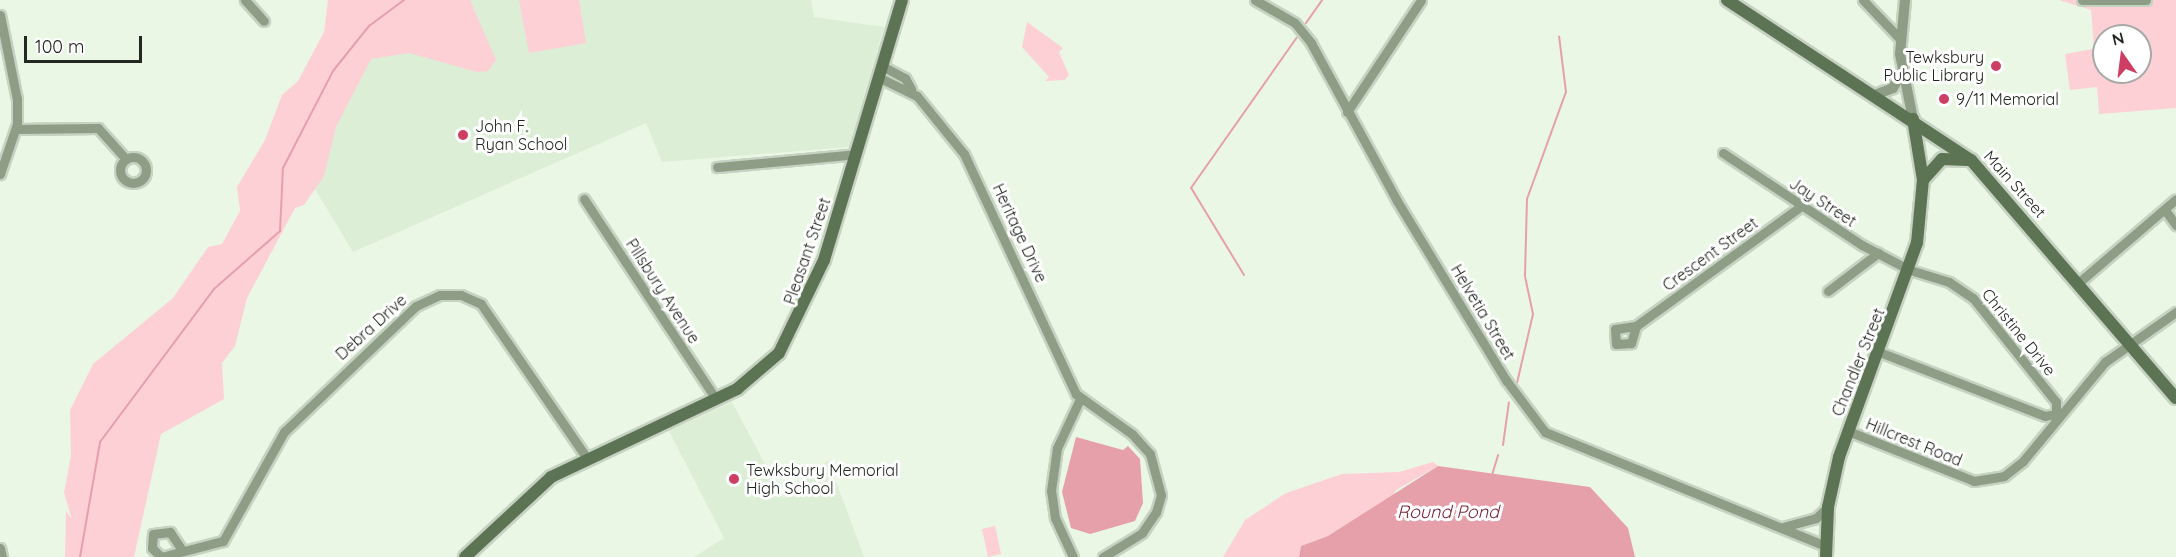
<!DOCTYPE html>
<html>
<head>
<meta charset="utf-8">
<style>
	body { margin:0 }
	#map { position:relative; width:2176px; height:557px; overflow:hidden; background:#eaf7e5; font-family:Quicksand,sans-serif }
	div>[style] { position:absolute }
	[style*='--x'] { left:calc(var(--x)*1px); top:calc(var(--y)*1px); width:calc(var(--w)*1px); rotate:calc(var(--a)*1deg) }
	.built>* { inset:0; background:#ddeed6 }
	.green>* { inset:0; background:#fdd0d6 }
	.water>* { inset:0; background:#e5a0aa }
	.stream>* { height:2px; margin:-1px; padding:0 1px; transform-origin:1px; border-radius:1px; background:#e5a0aa }
	.roads { filter:drop-shadow(2px 0 #c6d2c2) drop-shadow(-2px 0 #c6d2c2) drop-shadow(0 2px #c6d2c2) drop-shadow(0 -2px #c6d2c2) }
	.minor>* { height:9px; margin:-4.5px; padding:0 4.5px; transform-origin:4.5px; border-radius:4.5px; background:#8d9d86 }
	.minor>.ring { margin:-4.5px; padding:0; box-sizing:content-box; background:none; border:9px solid #8d9d86; border-radius:50% }
	.tertiary>* { height:10px; margin:-5px; padding:0 5px; transform-origin:5px; border-radius:5px; background:#8d9d86 }
	.secondary>* { height:12px; margin:-6px; padding:0 6px; transform-origin:6px; border-radius:6px; background:#5d7454 }
	.dots>* { width:16px; height:16px; translate:-50% -50%; box-sizing:border-box; border:3px solid #fff; border-radius:50% }
	span { translate:-50% -50%; white-space:nowrap; text-align:center; line-height:1.15; -webkit-text-stroke:6px #fff; paint-order:stroke }
	.poi-label { font-size:16px; color:#232721 }
	.right { translate:-100% -50%; text-align:right }
	.left { translate:0 -50%; text-align:left }
	.street-label { font-size:16px; color:#232721 }
	.water-label { font-size:18px; color:#77273a; font-style:italic }
	.north { position:absolute; left:2092px; top:24px; width:60px; height:60px; box-sizing:border-box; background:#fff; border:2px solid #a7a9a6; border-radius:50%; rotate:346deg; font-size:16px; font-weight:700; line-height:24px; text-align:center; color:#232721 }
	.north::after { content:''; display:block; margin:auto; width:21px; height:27px; background:#cd3e62; clip-path:polygon(50% 0,100% 100%,50% 72%,0 100%) }
	.scale { position:absolute; left:24px; top:36px; width:118px; height:27px; box-sizing:border-box; border:3px solid #232721; border-top:0; padding-left:8px; font-size:18px; line-height:21px; white-space:nowrap; color:#232721; -webkit-text-stroke:4px #fff; paint-order:stroke }
</style>
</head>
<body>
<div id="map">
	<div class="built">
		<div style="clip-path:polygon(408px 0,811px 0,814px 17px,884px 27px,849px 147px,662px 162px,646px 123px,353px 252px,295px 156px)"></div>
		<div style="clip-path:polygon(732px 402px,783px 498px,828px 460px,864px 557px,694px 557px,724px 538px,669px 431px)"></div>
	</div>
	<div class="green">
		<div style="clip-path:polygon(328px 0,470px 0,496px 60px,488px 71px,477px 72px,409px 53px,371px 59px,336px 127px,324px 176px,304px 205px,295px 208px,247px 298px,235px 346px,222px 363px,224px 399px,161px 434px,134px 557px,65px 557px,66px 511px,72px 519px,64px 493px,71px 456px,70px 410px,93px 364px,173px 298px,208px 247px,222px 244px,240px 211px,237px 187px,265px 140px,282px 95px,298px 81px,324px 32px)"></div>
		<div style="clip-path:polygon(519px 0,579px 0,586px 43px,529px 53px)"></div>
		<div style="clip-path:polygon(evenodd,2059px 0,2176px 0,2176px 108px,2099px 114px,2097px 87px,2070px 90px,2065px 54px,2093px 49px,2095px 61px,2091px 10px,2059px 0,2104px 36px,2140px 36px,2140px 72px,2104px 72px,2104px 36px)"></div>
		<div style="clip-path:polygon(1027px 22px,1063px 48px,1059px 52px,1069px 75px,1065px 80px,1045px 81px,1049px 77px,1022px 47px)"></div>
		<div style="clip-path:polygon(1433px 462px,1438px 466px,1396px 490px,1384px 515px,1301px 546px,1299px 557px,1223px 557px,1245px 520px,1286px 493px,1342px 474px,1399px 472px)"></div>
		<div style="clip-path:polygon(995px 526px,1001px 554px,988px 557px,982px 529px)"></div>
	</div>
	<div class="water">
		<div style="clip-path:polygon(1076px 437px,1123px 450px,1128px 446px,1140px 459px,1143px 503px,1135px 521px,1090px 534px,1071px 528px,1062px 492px)"></div>
		<div style="clip-path:polygon(1438px 466px,1590px 487px,1628px 528px,1635px 557px,1299px 557px,1301px 546px,1328px 536px)"></div>
	</div>
	<div class="stream">
		<div style="--x:1306;--y:23;--w:28;--a:-55"></div>
		<div style="--x:1244;--y:275;--w:102;--a:-121.3"></div>
		<div style="--x:1191;--y:188;--w:184;--a:-54.9"></div>
		<div style="--x:1517;--y:383;--w:71;--a:-76.9"></div>
		<div style="--x:1533;--y:314;--w:40;--a:-102"></div>
		<div style="--x:1525;--y:275;--w:76;--a:-88.5"></div>
		<div style="--x:1527;--y:199;--w:114;--a:-70"></div>
		<div style="--x:1566;--y:92;--w:56;--a:-97.1"></div>
		<div style="--x:1503;--y:445;--w:43;--a:-82.1"></div>
		<div style="--x:1492;--y:475;--w:21;--a:-73"></div>
		<div style="--x:80;--y:557;--w:117;--a:-80.1"></div>
		<div style="--x:100;--y:442;--w:191;--a:-53.3"></div>
		<div style="--x:214;--y:289;--w:88;--a:-41.3"></div>
		<div style="--x:280;--y:231;--w:63;--a:-87.3"></div>
		<div style="--x:283;--y:168;--w:109;--a:-62.7"></div>
		<div style="--x:333;--y:71;--w:58;--a:-51.3"></div>
		<div style="--x:369;--y:26;--w:44;--a:-36.6"></div>
	</div>
	<div class="roads">
		<div class="minor">
			<div style="--x:245;--y:0;--w:28;--a:48"></div>
			<div style="--x:1255;--y:0;--w:46;--a:29.9"></div>
			<div style="--x:1295;--y:23;--w:26;--a:51"></div>
			<div style="--x:1311;--y:43;--w:180;--a:61.4"></div>
			<div style="--x:1397;--y:201;--w:210;--a:58.7"></div>
			<div style="--x:1506;--y:380;--w:65;--a:53.1"></div>
			<div style="--x:1545;--y:432;--w:303;--a:22.1"></div>
			<div style="--x:1863;--y:0;--w:54;--a:46.5"></div>
			<div style="--x:2082;--y:0;--w:64;--a:0"></div>
			<div style="--x:0;--y:15;--w:86;--a:78.6"></div>
			<div style="--x:17;--y:99;--w:25;--a:90"></div>
			<div style="--x:17;--y:124;--w:53;--a:108.8"></div>
			<div style="--x:882;--y:66;--w:26;--a:28"></div>
			<div style="--x:905;--y:78;--w:13;--a:61"></div>
			<div style="--x:878;--y:77;--w:43;--a:26"></div>
			<div style="--x:917;--y:96;--w:75;--a:51"></div>
			<div style="--x:964;--y:154;--w:265;--a:65"></div>
			<div style="--x:1076;--y:394;--w:69;--a:35.5"></div>
			<div style="--x:1132;--y:434;--w:27;--a:48"></div>
			<div style="--x:1150;--y:454;--w:42;--a:75"></div>
			<div style="--x:1161;--y:495;--w:18;--a:106"></div>
			<div style="--x:1156;--y:512;--w:25;--a:124"></div>
			<div style="--x:1142;--y:533;--w:46;--a:148.4"></div>
			<div style="--x:1347;--y:112;--w:134;--a:-56.5"></div>
			<div style="--x:16;--y:129;--w:82;--a:-0.7"></div>
			<div style="--x:98;--y:128;--w:42;--a:47.9"></div>
			<div style="--x:1723;--y:153;--w:167;--a:33.5"></div>
			<div style="--x:1862;--y:245;--w:54;--a:27.5"></div>
			<div style="--x:1910;--y:270;--w:41;--a:17.1"></div>
			<div style="--x:1949;--y:282;--w:29;--a:34"></div>
			<div style="--x:1973;--y:298;--w:133;--a:51.4"></div>
			<div style="--x:2056;--y:402;--w:12;--a:90"></div>
			<div style="--x:2056;--y:414;--w:11;--a:170"></div>
			<div style="--x:2045;--y:416;--w:178;--a:-158.9"></div>
			<div class="ring" style="left:120px;top:157px;width:17px;height:17px"></div>
			<div style="--x:717;--y:167;--w:140;--a:-5.3"></div>
			<div style="--x:584;--y:199;--w:240;--a:56.6"></div>
			<div style="--x:2165;--y:210;--w:19;--a:54"></div>
			<div style="--x:2077;--y:284;--w:130;--a:-40.6"></div>
			<div style="--x:1828;--y:291;--w:63;--a:-37.2"></div>
			<div style="--x:1636;--y:326;--w:18;--a:106"></div>
			<div style="--x:1631;--y:343;--w:15;--a:176"></div>
			<div style="--x:1616;--y:344;--w:15;--a:-94"></div>
			<div style="--x:1615;--y:329;--w:21;--a:-8"></div>
			<div style="--x:1636;--y:326;--w:204;--a:-36"></div>
			<div style="--x:1848;--y:431;--w:136;--a:21.6"></div>
			<div style="--x:1974;--y:481;--w:30;--a:-9"></div>
			<div style="--x:2004;--y:476;--w:24;--a:-38"></div>
			<div style="--x:2023;--y:461;--w:129;--a:-50.4"></div>
			<div style="--x:2105;--y:362;--w:87;--a:-35.2"></div>
			<div style="--x:1783;--y:527;--w:34;--a:-15"></div>
			<div style="--x:1816;--y:518;--w:16;--a:-43"></div>
			<div style="--x:0;--y:548;--w:9;--a:77"></div>
			<div style="--x:182;--y:550;--w:22;--a:-124"></div>
			<div style="--x:170;--y:532;--w:17;--a:173"></div>
			<div style="--x:153;--y:534;--w:14;--a:94"></div>
			<div style="--x:152;--y:548;--w:13;--a:45"></div>
			<div style="--x:161;--y:557;--w:64;--a:-14.5"></div>
			<div style="--x:223;--y:541;--w:125;--a:-60.8"></div>
			<div style="--x:284;--y:432;--w:182;--a:-43.7"></div>
			<div style="--x:416;--y:306;--w:26;--a:-25"></div>
			<div style="--x:440;--y:295;--w:21;--a:0"></div>
			<div style="--x:461;--y:295;--w:22;--a:24"></div>
			<div style="--x:481;--y:304;--w:187;--a:55.5"></div>
			<div style="--x:1073;--y:557;--w:43;--a:-114.8"></div>
			<div style="--x:1055;--y:518;--w:27;--a:-98"></div>
			<div style="--x:1051;--y:491;--w:43;--a:-82.1"></div>
			<div style="--x:1057;--y:448;--w:54;--a:-64.9"></div>
		</div>
		<div class="tertiary">
			<div style="--x:1905;--y:0;--w:54;--a:95.3"></div>
			<div style="--x:1900;--y:54;--w:66;--a:78.7"></div>
			<div style="--x:1875;--y:95;--w:19;--a:-21"></div>
			<div style="--x:1893;--y:88;--w:21;--a:-61"></div>
		</div>
		<div class="secondary">
			<div style="--x:1727;--y:0;--w:292;--a:33.3"></div>
			<div style="--x:1971;--y:160;--w:314;--a:49.3"></div>
			<div style="--x:1923;--y:180;--w:28;--a:-48"></div>
			<div style="--x:1942;--y:159;--w:26;--a:2"></div>
			<div style="--x:465;--y:557;--w:117;--a:-42.9"></div>
			<div style="--x:551;--y:477;--w:206;--a:-25.3"></div>
			<div style="--x:737;--y:389;--w:55;--a:-40.6"></div>
			<div style="--x:779;--y:353;--w:103;--a:-64.2"></div>
			<div style="--x:824;--y:260;--w:271;--a:-73.3"></div>
			<div style="--x:1826;--y:557;--w:50;--a:-87.7"></div>
			<div style="--x:1828;--y:507;--w:51;--a:-77.6"></div>
			<div style="--x:1839;--y:457;--w:228;--a:-70"></div>
			<div style="--x:1917;--y:243;--w:63;--a:-84.6"></div>
			<div style="--x:1923;--y:180;--w:62;--a:-99.3"></div>
		</div>
	</div>
	<div class="dots">
		<div style="left:1996px;top:66px;background:#cd3e62"></div>
		<div style="left:1944px;top:99px;background:#cd3e62"></div>
		<div style="left:463px;top:135px;background:#cd3e62"></div>
		<div style="left:734px;top:479px;background:#cd3e62"></div>
	</div>
	<div class="poi-label">
		<span class="right" style="left:1984px;top:66px">Tewksbury<br>Public Library</span>
		<span class="left" style="left:1956px;top:99px">9/11 Memorial</span>
		<span class="left" style="left:475px;top:135px">John F.<br>Ryan School</span>
		<span class="left" style="left:746px;top:479px">Tewksbury Memorial<br>High School</span>
	</div>
	<div class="street-label">
		<span style="left:2015px;top:184px;rotate:48deg">Main Street</span>
		<span style="left:1823px;top:202px;rotate:33deg">Jay Street</span>
		<span style="left:1020px;top:233px;rotate:65deg">Heritage Drive</span>
		<span style="left:807px;top:251px;rotate:-71deg">Pleasant Street</span>
		<span style="left:1710px;top:254px;rotate:-36deg">Crescent Street</span>
		<span style="left:663px;top:291px;rotate:57deg">Pillsbury Avenue</span>
		<span style="left:1483px;top:312px;rotate:59deg">Helvetia Street</span>
		<span style="left:371px;top:327px;rotate:-42deg">Debra Drive</span>
		<span style="left:2019px;top:332px;rotate:51deg">Christine Drive</span>
		<span style="left:1858px;top:362px;rotate:-68deg">Chandler Street</span>
		<span style="left:1914px;top:442px;rotate:22deg">Hillcrest Road</span>
	</div>
	<div class="water-label">
		<span style="left:1448px;top:512px">Round Pond</span>
	</div>
	<div class="north">N</div>
	<div class="scale">100 m</div>
</div>
</body>
</html>
